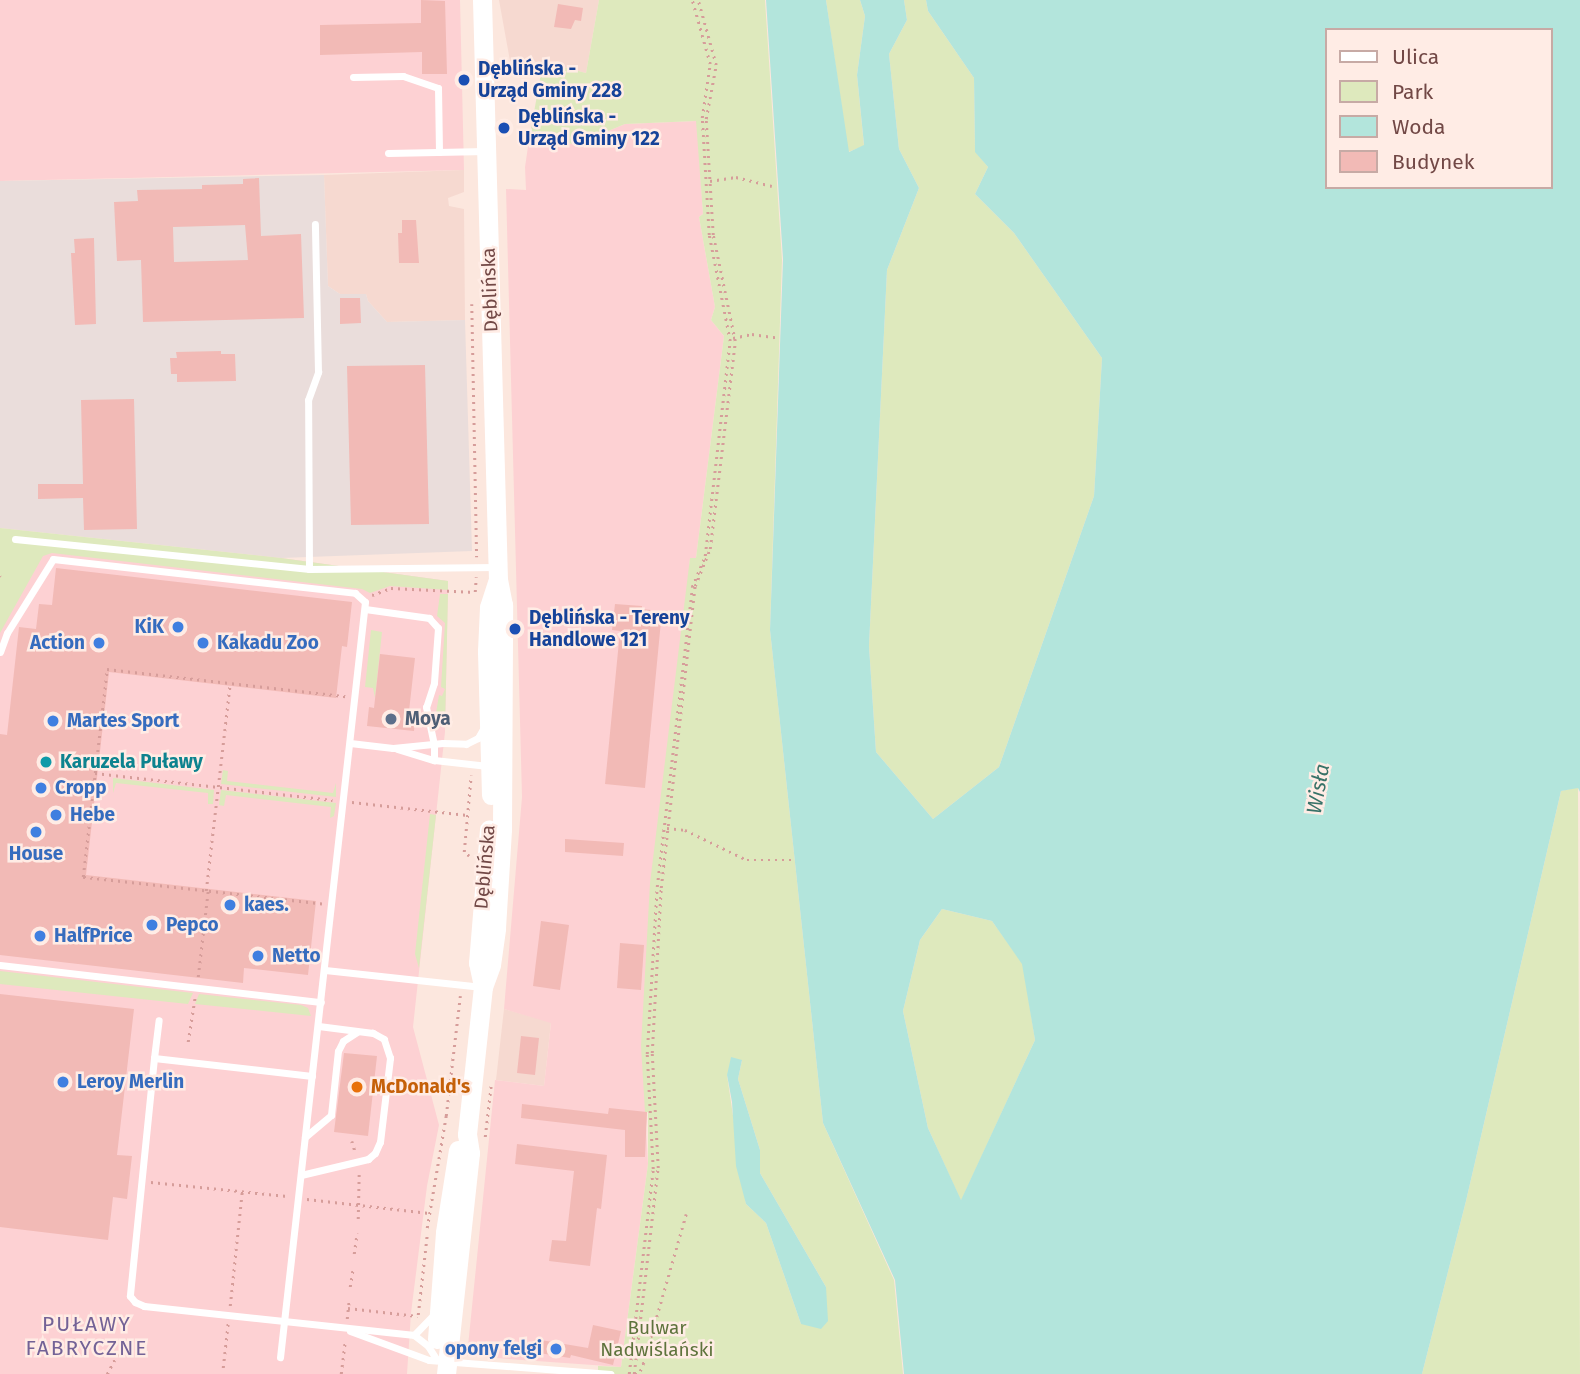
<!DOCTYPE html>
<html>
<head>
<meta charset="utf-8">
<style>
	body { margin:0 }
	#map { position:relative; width:1580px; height:1374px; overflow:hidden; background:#fce7de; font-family:"Fira Sans",sans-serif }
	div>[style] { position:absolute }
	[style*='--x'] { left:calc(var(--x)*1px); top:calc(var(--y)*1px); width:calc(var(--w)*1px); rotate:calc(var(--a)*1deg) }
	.residential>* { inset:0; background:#f6d9d0 }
	.commercial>* { inset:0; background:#fdd1d3 }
	.industrial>* { inset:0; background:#eadddb }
	.green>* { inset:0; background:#dee9bd }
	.water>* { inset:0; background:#b3e5dc }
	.building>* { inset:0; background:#f2bab6 }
	.path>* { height:2.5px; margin-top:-1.25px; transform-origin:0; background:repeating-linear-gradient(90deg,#d69d9a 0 2px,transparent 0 7px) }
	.lane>* { height:7px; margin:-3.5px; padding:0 3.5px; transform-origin:3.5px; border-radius:3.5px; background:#fff }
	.secondary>* { height:19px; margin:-9.5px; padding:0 9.5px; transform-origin:9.5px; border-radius:9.5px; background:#fff }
	.dots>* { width:19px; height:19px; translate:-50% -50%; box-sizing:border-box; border:4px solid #ffece5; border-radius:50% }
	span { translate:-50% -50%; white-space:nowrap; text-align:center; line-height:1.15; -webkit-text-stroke:5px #ffece5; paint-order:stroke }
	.transit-label { font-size:19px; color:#164399; font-weight:700 }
	.left { translate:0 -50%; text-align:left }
	.street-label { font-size:19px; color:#724846 }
	.shop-label { font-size:19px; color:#366cbe; font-weight:700 }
	.right { translate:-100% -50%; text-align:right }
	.service-label { font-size:19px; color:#4e5e75; font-weight:700 }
	.culture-label { font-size:19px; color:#0d838f; font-weight:700 }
	.food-label { font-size:19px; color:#c56008; font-weight:700 }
	.park-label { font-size:19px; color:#5e733c }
	.water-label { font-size:21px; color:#387268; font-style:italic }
	.neighbourhood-label { font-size:21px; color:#736296; letter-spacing:2px }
	.legend { position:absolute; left:1325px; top:28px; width:228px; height:161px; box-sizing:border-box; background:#ffece5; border:2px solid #c7aaa5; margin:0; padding:9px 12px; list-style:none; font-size:21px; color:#724846 }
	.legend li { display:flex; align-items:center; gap:14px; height:35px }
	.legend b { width:35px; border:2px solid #c7aaa5 }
</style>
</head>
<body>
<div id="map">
	<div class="residential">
		<div style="clip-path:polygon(499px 0,599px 0,586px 73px,543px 62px,510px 61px)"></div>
		<div style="clip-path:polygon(464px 170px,464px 192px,448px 198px,449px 206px,464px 209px,465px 320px,387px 322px,368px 301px,366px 294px,340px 294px,328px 286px,324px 175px)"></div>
		<div style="clip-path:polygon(504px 1009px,551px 1022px,544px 1086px,496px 1080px)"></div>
	</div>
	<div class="commercial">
		<div style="clip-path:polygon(0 0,460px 0,464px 170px,0 181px)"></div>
		<div style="clip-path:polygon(697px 121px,703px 214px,699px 217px,715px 307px,711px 320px,724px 336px,696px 558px,690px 558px,646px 1127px,648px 1164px,621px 1367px,467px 1356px,495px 1080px,544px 1086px,551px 1023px,504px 1009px,522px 797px,506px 189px,526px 190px,525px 167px,529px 140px,577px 144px,625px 124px)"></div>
		<div style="clip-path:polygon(33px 533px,281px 558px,448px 581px,445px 732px,413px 1027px,439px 1125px,427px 1186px,411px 1313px,407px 1374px,0 1374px,0 622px)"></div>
	</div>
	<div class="industrial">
		<div style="clip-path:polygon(324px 175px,328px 286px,340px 294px,366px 294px,368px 301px,387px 322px,465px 320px,472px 551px,281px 558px,0 528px,0 181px)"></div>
	</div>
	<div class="green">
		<div style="clip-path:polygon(evenodd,599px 0,765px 0,782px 260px,770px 630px,823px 1123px,894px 1280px,903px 1374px,598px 1374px,598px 1366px,621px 1367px,648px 1164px,648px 1112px,645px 1112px,641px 1046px,650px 883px,690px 558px,696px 558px,724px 336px,711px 320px,715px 307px,699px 217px,703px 214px,696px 121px,625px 124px,577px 144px,529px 140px,543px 62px,586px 73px,599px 0,742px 1060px,738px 1079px,760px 1150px,760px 1173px,826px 1287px,801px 1324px,766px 1223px,746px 1204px,727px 1075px,742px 1060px)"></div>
		<div style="clip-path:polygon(826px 0,860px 0,865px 16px,857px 75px,864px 146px,848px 152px)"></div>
		<div style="clip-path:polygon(904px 0,926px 0,928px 11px,974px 78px,975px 151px,988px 167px,975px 194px,1014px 233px,1102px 358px,1094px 496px,999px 767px,933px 819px,876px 752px,869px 646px,887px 270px,919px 188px,899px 149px,889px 54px,907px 20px)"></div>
		<div style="clip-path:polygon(0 528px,281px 558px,448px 581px,448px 590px,390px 586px,370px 593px,362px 589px,52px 553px,43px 556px,0 633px)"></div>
		<div style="clip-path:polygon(440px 594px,448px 594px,445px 727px,441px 712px,436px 713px,439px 695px,442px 696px,445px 689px,441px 687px,445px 623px,437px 616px)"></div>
		<div style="clip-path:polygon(371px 630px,382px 632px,375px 698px,373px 688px,365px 687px)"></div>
		<div style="clip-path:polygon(223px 770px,228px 771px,227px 781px,333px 793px,336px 783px,336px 797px,221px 784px)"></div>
		<div style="clip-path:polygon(113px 778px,214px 790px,213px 804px,208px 804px,208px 793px,116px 783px,113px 793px)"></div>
		<div style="clip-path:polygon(1578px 787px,1580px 1374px,1422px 1374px,1466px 1201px,1561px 791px)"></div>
		<div style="clip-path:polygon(221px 790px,336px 803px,334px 816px,330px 818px,331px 807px,226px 795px,224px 806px,219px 805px)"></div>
		<div style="clip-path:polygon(430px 814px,436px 815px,419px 968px,415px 954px)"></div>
		<div style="clip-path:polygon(942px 909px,992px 921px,1023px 964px,1035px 1040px,961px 1201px,928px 1128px,903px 1011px,920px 940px)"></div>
		<div style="clip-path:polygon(0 971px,193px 993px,188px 1004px,0 984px)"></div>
		<div style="clip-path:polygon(199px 994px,301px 1005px,308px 1008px,311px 1016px,195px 1004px)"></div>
	</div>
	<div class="water">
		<div style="clip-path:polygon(evenodd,766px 0,826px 0,849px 152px,864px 145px,857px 75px,865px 16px,860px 0,904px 0,907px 20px,889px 54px,899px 149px,919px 188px,887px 270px,869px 646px,876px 752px,933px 819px,999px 767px,1094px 496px,1102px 358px,1014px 233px,975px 194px,988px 167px,975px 152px,974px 78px,928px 11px,926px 0,1580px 0,1580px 792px,1578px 788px,1561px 791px,1466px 1201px,1422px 1374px,904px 1374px,895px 1280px,823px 1123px,770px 630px,783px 259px,766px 0,1326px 30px,1550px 30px,1550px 187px,1326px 187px,1326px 30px,766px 0,942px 909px,992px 921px,1022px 964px,1035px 1040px,961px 1200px,928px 1128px,903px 1011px,920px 940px,942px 909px)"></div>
		<div style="clip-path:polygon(731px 1057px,742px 1060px,738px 1079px,760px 1150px,760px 1173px,826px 1287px,828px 1321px,821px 1329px,801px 1324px,766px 1223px,746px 1204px,736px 1166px,732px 1102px,727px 1075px)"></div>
	</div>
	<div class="building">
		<div style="clip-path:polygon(421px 0,445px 1px,447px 74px,422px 74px,422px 52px,320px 55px,320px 25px,421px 23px)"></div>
		<div style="clip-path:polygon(558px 4px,583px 8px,581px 21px,575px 20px,571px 29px,554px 27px)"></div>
		<div style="clip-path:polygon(evenodd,259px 178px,261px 236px,301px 234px,304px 318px,143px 322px,141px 260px,117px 261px,114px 202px,138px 201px,137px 190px,202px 189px,202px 185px,243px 184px,243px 179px,259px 178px,245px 225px,248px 260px,174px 262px,173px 227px,245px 225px)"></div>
		<div style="clip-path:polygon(402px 220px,416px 220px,419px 263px,399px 263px,398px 233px,402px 233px)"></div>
		<div style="clip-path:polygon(94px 238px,96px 324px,75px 325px,71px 253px,75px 253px,74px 239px)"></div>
		<div style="clip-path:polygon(340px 298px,360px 298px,361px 323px,340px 324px)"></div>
		<div style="clip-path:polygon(221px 351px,221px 354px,235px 354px,236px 381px,177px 382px,177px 374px,171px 374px,170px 358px,177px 358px,176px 352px)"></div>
		<div style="clip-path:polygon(425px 365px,429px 524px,351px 525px,347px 366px)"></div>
		<div style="clip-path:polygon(134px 399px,137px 529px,84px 530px,83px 498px,38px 499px,38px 484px,83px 484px,81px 400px)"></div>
		<div style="clip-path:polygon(56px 568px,352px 602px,347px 647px,342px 646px,336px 698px,109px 672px,86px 875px,316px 901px,308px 975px,244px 968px,243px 983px,0 955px,0 734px,7px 735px,19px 627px,36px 629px,39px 604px,52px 605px)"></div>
		<div style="clip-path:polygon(615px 604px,642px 606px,642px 609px,651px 610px,650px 620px,661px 621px,645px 788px,605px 784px,620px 631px,612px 630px)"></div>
		<div style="clip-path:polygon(380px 654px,415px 658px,409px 711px,416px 712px,414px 731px,367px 726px,369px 707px,374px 708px)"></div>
		<div style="clip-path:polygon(565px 839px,624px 843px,623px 856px,565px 852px)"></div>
		<div style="clip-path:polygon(541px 921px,569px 925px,560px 990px,533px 986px)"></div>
		<div style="clip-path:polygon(620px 943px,644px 945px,641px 990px,617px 988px)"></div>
		<div style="clip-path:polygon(0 994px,134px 1009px,117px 1155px,132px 1156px,127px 1199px,113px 1197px,108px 1240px,0 1227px)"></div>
		<div style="clip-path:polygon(521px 1036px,539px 1038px,535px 1075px,517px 1073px)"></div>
		<div style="clip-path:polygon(344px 1053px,377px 1056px,368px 1136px,334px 1132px)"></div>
		<div style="clip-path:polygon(522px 1104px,608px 1114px,609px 1108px,647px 1112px,645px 1157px,625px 1157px,625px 1130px,521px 1118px)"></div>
		<div style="clip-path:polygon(517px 1144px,607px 1155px,601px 1209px,597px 1208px,590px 1266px,549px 1261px,552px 1240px,566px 1241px,574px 1171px,515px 1164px)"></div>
		<div style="clip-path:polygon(593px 1325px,621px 1331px,613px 1365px,571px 1355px,570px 1358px,533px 1352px,535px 1339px,588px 1348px)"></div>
	</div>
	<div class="path">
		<div style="--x:710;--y:181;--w:26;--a:-9"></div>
		<div style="--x:736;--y:177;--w:37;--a:14"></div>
		<div style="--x:472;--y:304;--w:253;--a:88.9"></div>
		<div style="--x:733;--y:338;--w:19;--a:-12"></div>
		<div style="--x:752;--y:334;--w:27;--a:8"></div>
		<div style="--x:0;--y:576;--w:1;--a:45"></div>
		<div style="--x:475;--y:592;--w:15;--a:-86"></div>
		<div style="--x:372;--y:595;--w:20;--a:-20"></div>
		<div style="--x:391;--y:588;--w:84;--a:2.7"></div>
		<div style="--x:95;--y:773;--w:239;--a:6.5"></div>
		<div style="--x:352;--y:802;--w:116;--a:6.4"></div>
		<div style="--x:667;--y:828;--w:18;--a:6"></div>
		<div style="--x:685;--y:830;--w:69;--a:25.8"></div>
		<div style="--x:747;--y:860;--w:48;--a:0"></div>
		<div style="--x:469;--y:856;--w:6;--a:-141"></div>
		<div style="--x:464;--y:852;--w:77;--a:-84.8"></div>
		<div style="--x:206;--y:891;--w:209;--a:-83.4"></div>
		<div style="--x:322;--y:904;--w:241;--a:-173.6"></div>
		<div style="--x:83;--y:877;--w:209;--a:-83.4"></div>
		<div style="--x:107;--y:669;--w:240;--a:6.5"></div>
		<div style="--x:198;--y:977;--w:87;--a:-83.4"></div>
		<div style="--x:188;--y:1042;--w:46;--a:-81.2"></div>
		<div style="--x:485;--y:1137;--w:52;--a:-83.4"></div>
		<div style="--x:352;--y:1141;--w:10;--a:73"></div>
		<div style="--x:151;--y:1182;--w:137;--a:5.9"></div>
		<div style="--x:307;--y:1199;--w:123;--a:6.5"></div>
		<div style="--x:358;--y:1219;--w:48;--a:-88.8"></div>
		<div style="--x:427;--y:1228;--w:114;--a:-80.4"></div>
		<div style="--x:446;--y:1116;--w:121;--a:-83.3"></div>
		<div style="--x:354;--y:1254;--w:21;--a:-82"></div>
		<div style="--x:350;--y:1287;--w:20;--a:-81"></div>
		<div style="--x:230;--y:1306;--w:116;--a:-84"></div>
		<div style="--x:348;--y:1308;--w:70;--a:6.5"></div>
		<div style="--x:418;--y:1315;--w:81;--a:-83.6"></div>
		<div style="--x:347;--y:1319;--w:18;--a:-84"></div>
		<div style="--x:223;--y:1368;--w:45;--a:-83.7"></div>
		<div style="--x:107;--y:1374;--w:40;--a:-62"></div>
		<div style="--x:341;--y:1374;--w:33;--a:-83"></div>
		<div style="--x:629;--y:1374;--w:206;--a:-83.3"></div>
		<div style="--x:653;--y:1169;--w:115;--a:-93"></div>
		<div style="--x:647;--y:1054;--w:167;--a:-86.6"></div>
		<div style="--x:657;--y:887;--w:302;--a:-83.3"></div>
		<div style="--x:692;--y:587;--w:34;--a:-67"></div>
		<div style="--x:705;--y:556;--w:216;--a:-83.4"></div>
		<div style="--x:730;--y:341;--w:108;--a:-101.2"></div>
		<div style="--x:709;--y:235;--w:117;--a:-93.4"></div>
		<div style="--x:702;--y:118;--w:55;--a:-81.6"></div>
		<div style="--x:710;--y:64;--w:66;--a:-105.7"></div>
		<div style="--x:634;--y:1374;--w:207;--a:-83.4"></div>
		<div style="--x:658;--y:1168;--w:115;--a:-93"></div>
		<div style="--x:652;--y:1053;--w:165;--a:-86.9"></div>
		<div style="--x:661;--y:888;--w:304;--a:-83.6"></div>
		<div style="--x:695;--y:586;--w:40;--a:-68"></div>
		<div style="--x:710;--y:549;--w:209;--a:-83.1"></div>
		<div style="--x:735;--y:341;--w:108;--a:-101.7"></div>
		<div style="--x:713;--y:235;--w:116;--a:-93.5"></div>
		<div style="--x:706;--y:119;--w:55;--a:-79.5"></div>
		<div style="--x:716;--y:65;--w:67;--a:-105.5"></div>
		<div style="--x:635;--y:1374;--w:6;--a:-31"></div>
		<div style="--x:640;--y:1371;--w:8;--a:-67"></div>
		<div style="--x:643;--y:1364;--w:156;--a:-74"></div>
	</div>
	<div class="lane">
		<div style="--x:353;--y:77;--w:50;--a:-1.1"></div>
		<div style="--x:403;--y:76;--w:37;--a:19"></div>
		<div style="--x:438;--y:88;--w:64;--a:89.1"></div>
		<div style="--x:388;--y:153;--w:98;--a:-1.2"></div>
		<div style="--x:15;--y:539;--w:296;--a:5.8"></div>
		<div style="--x:309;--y:569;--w:188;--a:-0.6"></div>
		<div style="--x:309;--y:569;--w:169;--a:-90.3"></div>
		<div style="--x:308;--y:400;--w:30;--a:-70"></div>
		<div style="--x:318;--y:372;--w:148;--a:-91.2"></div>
		<div style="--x:365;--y:609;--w:65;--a:8"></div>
		<div style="--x:429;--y:618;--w:13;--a:48"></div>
		<div style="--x:438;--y:628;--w:55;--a:94.2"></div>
		<div style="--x:434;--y:683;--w:25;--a:108"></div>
		<div style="--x:426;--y:707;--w:38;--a:78"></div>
		<div style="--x:434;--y:744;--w:16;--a:90"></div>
		<div style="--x:0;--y:652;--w:20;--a:-70"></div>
		<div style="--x:7;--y:633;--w:87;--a:-58.1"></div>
		<div style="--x:53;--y:559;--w:304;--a:6.4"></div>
		<div style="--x:355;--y:593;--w:13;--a:42"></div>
		<div style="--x:365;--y:602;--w:760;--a:96.42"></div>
		<div style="--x:350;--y:743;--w:43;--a:6.6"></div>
		<div style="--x:393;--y:748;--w:50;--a:-5.7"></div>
		<div style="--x:443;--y:743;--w:23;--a:2"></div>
		<div style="--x:466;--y:744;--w:13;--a:-27"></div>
		<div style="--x:478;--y:738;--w:13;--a:-61"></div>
		<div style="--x:397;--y:749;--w:39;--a:17"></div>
		<div style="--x:434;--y:760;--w:54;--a:6.3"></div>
		<div style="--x:0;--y:965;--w:323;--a:6.6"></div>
		<div style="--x:325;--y:970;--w:158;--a:6.2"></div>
		<div style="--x:154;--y:1058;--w:38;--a:-83"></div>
		<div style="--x:312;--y:1076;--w:159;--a:-173.5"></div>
		<div style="--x:154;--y:1058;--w:239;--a:95.8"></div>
		<div style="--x:130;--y:1296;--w:8;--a:50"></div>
		<div style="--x:135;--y:1302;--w:10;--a:24"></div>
		<div style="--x:144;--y:1306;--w:272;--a:6.1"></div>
		<div style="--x:414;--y:1335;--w:28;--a:-46"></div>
		<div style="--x:305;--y:1137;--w:34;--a:-40"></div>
		<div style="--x:331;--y:1115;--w:64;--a:-83.8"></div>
		<div style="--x:338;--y:1051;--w:11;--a:-63"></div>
		<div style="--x:343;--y:1041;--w:17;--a:-33"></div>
		<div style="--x:301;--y:1175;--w:69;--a:-13.4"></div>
		<div style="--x:368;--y:1159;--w:9;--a:-41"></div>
		<div style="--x:375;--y:1153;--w:12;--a:-66"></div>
		<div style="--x:380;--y:1142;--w:85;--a:-83.2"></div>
		<div style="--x:390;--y:1058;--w:20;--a:-108"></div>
		<div style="--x:384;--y:1039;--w:13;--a:-151"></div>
		<div style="--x:373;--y:1033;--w:55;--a:-172.7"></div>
		<div style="--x:350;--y:1331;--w:84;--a:20.2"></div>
		<div style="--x:429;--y:1360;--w:182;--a:4.4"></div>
		<div style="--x:414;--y:1335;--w:18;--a:38"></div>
		<div style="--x:428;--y:1346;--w:15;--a:58"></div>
	</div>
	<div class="secondary">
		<div style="--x:491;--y:795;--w:144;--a:-91.6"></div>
		<div style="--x:487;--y:651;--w:44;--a:-87.4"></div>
		<div style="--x:489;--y:607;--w:26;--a:-72"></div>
		<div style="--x:483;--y:986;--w:24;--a:-102"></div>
		<div style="--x:478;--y:963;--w:134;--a:-85.3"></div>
		<div style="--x:437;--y:1339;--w:107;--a:-85.7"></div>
		<div style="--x:445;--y:1232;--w:83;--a:-81"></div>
		<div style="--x:446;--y:1374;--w:222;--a:-83.8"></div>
		<div style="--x:470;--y:1153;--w:19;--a:-99"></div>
		<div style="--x:467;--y:1134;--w:148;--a:-83.8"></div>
		<div style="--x:483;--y:987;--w:23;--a:-70"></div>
		<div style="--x:491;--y:965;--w:37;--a:-82"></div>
		<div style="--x:496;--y:928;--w:99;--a:-86.5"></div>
		<div style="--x:502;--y:829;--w:224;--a:-89.7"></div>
		<div style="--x:503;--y:605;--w:25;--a:-101"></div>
		<div style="--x:498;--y:580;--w:580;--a:-91.58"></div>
	</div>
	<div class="dots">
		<div style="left:464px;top:80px;background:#1a4fb4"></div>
		<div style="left:504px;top:128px;background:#1a4fb4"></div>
		<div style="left:178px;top:627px;background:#3f7fe0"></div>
		<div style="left:515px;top:629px;background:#1a4fb4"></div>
		<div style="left:99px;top:643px;background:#3f7fe0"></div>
		<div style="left:203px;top:643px;background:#3f7fe0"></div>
		<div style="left:391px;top:719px;background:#5c6f8a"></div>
		<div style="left:53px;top:721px;background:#3f7fe0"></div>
		<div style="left:46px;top:762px;background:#0f9aa8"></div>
		<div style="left:41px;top:788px;background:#3f7fe0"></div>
		<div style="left:56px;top:815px;background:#3f7fe0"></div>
		<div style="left:36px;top:832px;background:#3f7fe0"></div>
		<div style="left:230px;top:905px;background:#3f7fe0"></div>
		<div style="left:152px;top:925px;background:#3f7fe0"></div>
		<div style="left:40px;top:936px;background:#3f7fe0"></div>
		<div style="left:258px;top:956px;background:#3f7fe0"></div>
		<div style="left:63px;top:1082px;background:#3f7fe0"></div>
		<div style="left:357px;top:1087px;background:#e8710a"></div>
		<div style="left:556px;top:1349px;background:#3f7fe0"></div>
	</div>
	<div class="transit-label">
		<span class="left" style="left:478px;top:80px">Dęblińska -<br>Urząd Gminy 228</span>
		<span class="left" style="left:518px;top:128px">Dęblińska -<br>Urząd Gminy 122</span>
		<span class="left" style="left:529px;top:629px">Dęblińska - Tereny<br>Handlowe 121</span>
	</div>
	<div class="street-label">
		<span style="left:490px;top:290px;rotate:-92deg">Dęblińska</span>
		<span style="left:485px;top:867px;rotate:-85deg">Dęblińska</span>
	</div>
	<div class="shop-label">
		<span class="right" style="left:164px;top:627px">KiK</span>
		<span class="right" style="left:85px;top:643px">Action</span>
		<span class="left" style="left:217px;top:643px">Kakadu Zoo</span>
		<span class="left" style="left:67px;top:721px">Martes Sport</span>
		<span class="left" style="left:55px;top:788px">Cropp</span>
		<span class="left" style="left:70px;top:815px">Hebe</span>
		<span style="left:36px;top:854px">House</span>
		<span class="left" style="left:244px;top:905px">kaes.</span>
		<span class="left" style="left:166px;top:925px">Pepco</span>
		<span class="left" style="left:54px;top:936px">HalfPrice</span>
		<span class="left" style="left:272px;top:956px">Netto</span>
		<span class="left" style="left:77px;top:1082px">Leroy Merlin</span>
		<span class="right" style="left:542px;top:1349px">opony felgi</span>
	</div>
	<div class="service-label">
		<span class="left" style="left:405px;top:719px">Moya</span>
	</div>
	<div class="culture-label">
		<span class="left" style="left:60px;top:762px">Karuzela Puławy</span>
	</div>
	<div class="food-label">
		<span class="left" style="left:371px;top:1087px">McDonald's</span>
	</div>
	<div class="park-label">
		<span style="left:657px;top:1339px">Bulwar<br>Nadwiślański</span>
	</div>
	<div class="water-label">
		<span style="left:1318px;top:789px;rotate:-80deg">Wisła</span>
	</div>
	<div class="neighbourhood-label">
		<span style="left:87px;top:1336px">PUŁAWY<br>FABRYCZNE</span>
	</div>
	<ul class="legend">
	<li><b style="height:9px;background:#fff"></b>Ulica</li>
	<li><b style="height:19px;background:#dee9bd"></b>Park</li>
	<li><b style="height:19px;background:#b3e5dc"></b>Woda</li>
	<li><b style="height:19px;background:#f2bab6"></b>Budynek</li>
	</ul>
</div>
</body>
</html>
